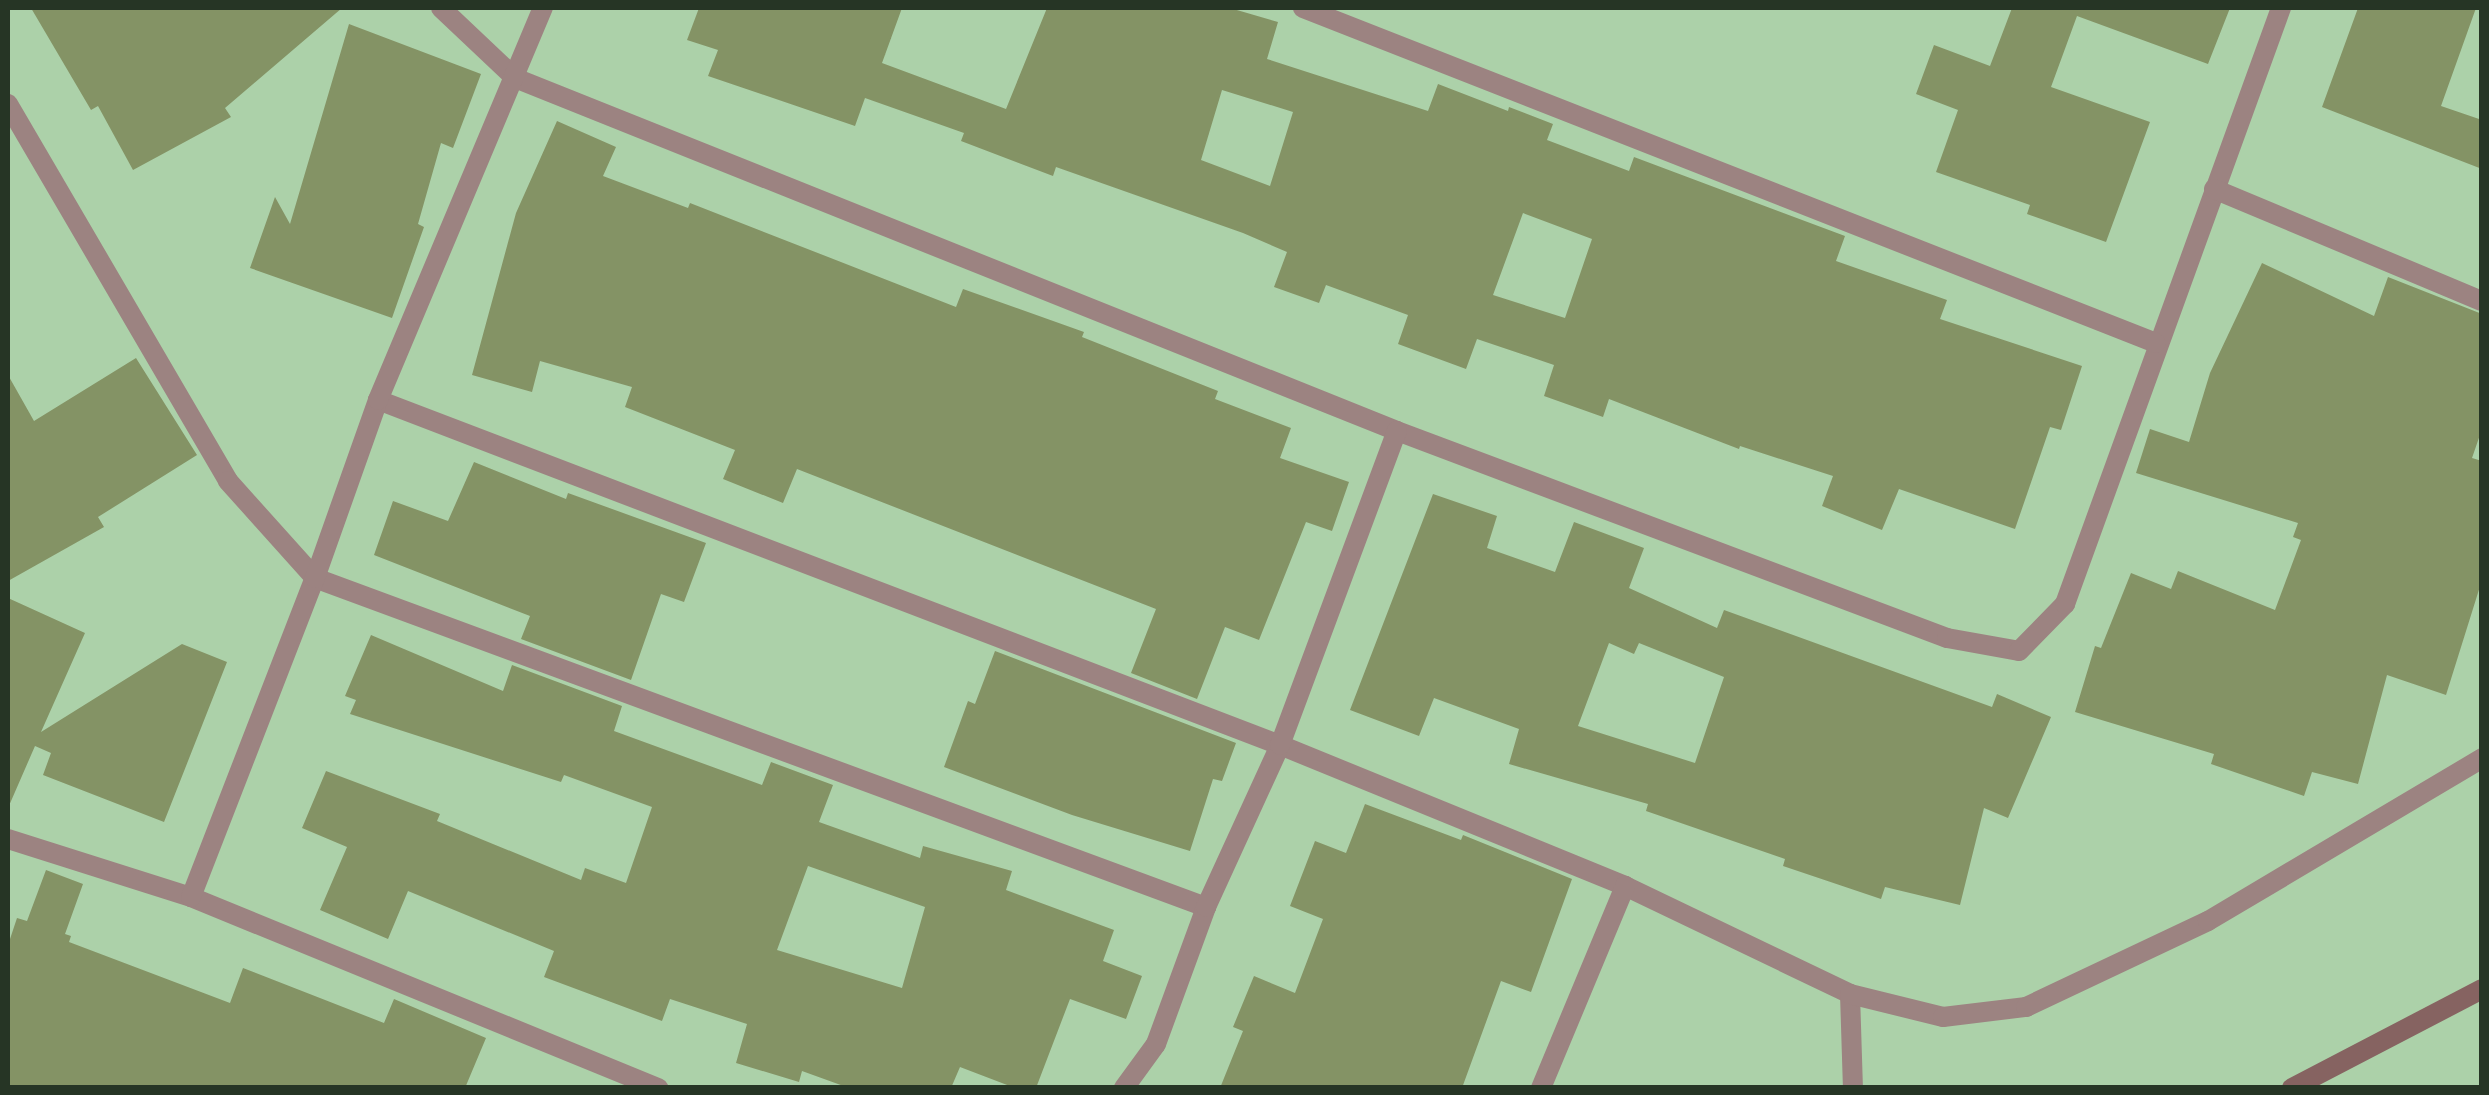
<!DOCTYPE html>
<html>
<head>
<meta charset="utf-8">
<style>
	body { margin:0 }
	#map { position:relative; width:2489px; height:1095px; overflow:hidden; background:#acd1a9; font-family:"Sofia Sans Condensed",sans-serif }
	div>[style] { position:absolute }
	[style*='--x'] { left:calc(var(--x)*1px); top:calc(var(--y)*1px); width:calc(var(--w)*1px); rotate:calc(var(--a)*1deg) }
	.building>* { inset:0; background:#849365 }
	.minor>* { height:20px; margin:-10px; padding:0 10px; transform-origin:10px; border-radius:10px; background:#9c8381 }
	.secondary>* { height:20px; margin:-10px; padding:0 10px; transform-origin:10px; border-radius:10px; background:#866361 }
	span { translate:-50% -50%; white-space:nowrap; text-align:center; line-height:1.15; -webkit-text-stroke:10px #b9deb6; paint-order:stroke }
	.frame { position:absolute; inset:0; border:10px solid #263525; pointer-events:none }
</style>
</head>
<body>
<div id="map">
	<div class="building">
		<div style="clip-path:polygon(31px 8px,342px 8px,225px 108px,231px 117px,133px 170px,98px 106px,91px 110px)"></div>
		<div style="clip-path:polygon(evenodd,699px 8px,902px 8px,882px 63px,1006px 109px,1047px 8px,1230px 8px,1278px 22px,1267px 59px,1428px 111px,1438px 84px,1508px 111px,1509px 107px,1553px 124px,1547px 140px,1629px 171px,1634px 157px,1845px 236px,1836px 261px,1947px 300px,1940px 319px,2082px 366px,2061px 430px,2050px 427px,2015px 529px,1899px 489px,1882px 530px,1822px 506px,1833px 476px,1740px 446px,1739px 449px,1609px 399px,1603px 417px,1544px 396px,1554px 365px,1477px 339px,1466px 369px,1398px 344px,1408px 315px,1326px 285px,1319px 303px,1274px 287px,1287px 252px,1243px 233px,1056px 167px,1053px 176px,961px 141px,964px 133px,865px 98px,855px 126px,708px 76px,718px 50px,687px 40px,699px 8px,1222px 90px,1293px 112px,1270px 186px,1201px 160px,1222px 90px,699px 8px,1523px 213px,1592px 239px,1565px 318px,1493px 295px,1523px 213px)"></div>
		<div style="clip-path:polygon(2012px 8px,2230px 8px,2208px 64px,2077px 16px,2051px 87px,2150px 122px,2106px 242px,2027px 214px,2030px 205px,1936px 172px,1958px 110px,1916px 94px,1934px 45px,1990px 66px)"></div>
		<div style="clip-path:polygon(2358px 8px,2476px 8px,2441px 106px,2482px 120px,2482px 169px,2322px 107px)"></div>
		<div style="clip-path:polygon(349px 24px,481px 74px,453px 148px,441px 143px,418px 224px,424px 227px,392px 318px,250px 268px,275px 197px,290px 224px)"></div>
		<div style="clip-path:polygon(557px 121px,616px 147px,603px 176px,688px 208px,690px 203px,956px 307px,963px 289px,1084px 332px,1082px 337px,1218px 391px,1215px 399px,1291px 428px,1280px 458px,1349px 482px,1332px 531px,1306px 522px,1259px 640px,1225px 627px,1197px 699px,1131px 673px,1156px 609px,797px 469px,783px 503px,723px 479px,735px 450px,625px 407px,632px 387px,540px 361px,532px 392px,472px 375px,516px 213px)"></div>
		<div style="clip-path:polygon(2262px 263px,2374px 316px,2388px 277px,2482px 314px,2482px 429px,2472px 458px,2482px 461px,2482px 580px,2446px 695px,2387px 675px,2358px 784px,2312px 772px,2304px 796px,2211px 764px,2214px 754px,2075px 712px,2095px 646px,2101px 648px,2131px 573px,2171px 589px,2178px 571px,2275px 610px,2301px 540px,2293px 537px,2298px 523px,2136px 473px,2150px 429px,2189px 442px,2210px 373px)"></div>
		<div style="clip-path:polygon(136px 358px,197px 455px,98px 517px,104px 527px,8px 581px,8px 375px,34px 421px)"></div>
		<div style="clip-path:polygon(474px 462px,566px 499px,568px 493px,706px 543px,684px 602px,661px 594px,631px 680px,521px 639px,530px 616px,374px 555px,393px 501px,448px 521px)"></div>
		<div style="clip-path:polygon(evenodd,1433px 494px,1497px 516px,1487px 548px,1555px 572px,1574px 522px,1644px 548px,1629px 588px,1717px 628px,1724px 610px,1992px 707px,1997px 694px,2051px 717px,2008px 818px,1984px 808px,1960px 905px,1885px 887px,1881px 899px,1783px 866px,1785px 859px,1646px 811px,1648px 804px,1509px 764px,1519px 729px,1434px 698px,1419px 736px,1350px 710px,1433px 494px,1609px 643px,1634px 654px,1639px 643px,1724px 677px,1695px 763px,1578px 726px,1609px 643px)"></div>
		<div style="clip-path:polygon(8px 598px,85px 633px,41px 732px,182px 644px,227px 662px,164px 822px,43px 775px,51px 753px,35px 746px,8px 808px)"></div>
		<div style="clip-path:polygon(evenodd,371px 635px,503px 691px,512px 665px,622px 706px,614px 731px,762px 785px,771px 762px,833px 785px,819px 822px,920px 858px,923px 846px,1012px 871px,1006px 890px,1114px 930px,1103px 961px,1142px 976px,1126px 1019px,1070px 999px,1036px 1088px,1015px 1088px,960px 1067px,951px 1088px,849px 1088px,802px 1071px,799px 1082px,736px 1063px,747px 1024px,670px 999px,662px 1021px,544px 977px,554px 951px,408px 891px,388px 939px,320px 910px,347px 847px,302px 828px,326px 771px,440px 814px,437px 821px,581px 880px,585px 868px,626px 883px,652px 807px,564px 775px,561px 782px,350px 714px,356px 700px,345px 696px,371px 635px,808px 866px,925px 907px,902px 988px,777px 950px,808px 866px)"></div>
		<div style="clip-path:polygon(995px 651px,1236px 743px,1222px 781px,1213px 779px,1190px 851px,1072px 815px,944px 767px,968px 701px,975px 704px)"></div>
		<div style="clip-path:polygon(1365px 804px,1461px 840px,1463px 835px,1572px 879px,1531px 992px,1501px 981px,1462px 1088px,1220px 1088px,1243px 1031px,1233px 1027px,1254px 976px,1295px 993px,1323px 919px,1290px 906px,1315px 841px,1346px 853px)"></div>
		<div style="clip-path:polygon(46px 870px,83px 884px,65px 934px,71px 936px,69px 942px,230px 1003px,243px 968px,384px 1023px,394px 999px,486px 1038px,465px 1088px,8px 1088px,8px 945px,17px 918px,27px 921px)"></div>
	</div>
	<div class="minor">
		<div style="--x:441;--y:8;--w:102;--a:43.4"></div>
		<div style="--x:515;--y:78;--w:950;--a:21.81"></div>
		<div style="--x:1397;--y:431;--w:588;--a:20.62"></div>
		<div style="--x:1947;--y:638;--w:73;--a:10.2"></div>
		<div style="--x:2019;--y:651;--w:66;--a:-45.6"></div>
		<div style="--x:2065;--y:604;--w:634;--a:-70.08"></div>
		<div style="--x:1303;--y:8;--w:916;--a:21.44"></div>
		<div style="--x:8;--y:104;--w:436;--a:59.7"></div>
		<div style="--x:228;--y:481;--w:130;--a:48.1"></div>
		<div style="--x:315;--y:578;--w:950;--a:20.27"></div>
		<div style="--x:2214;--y:189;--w:290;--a:22.7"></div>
		<div style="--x:378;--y:400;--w:966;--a:20.93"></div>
		<div style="--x:1280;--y:745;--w:373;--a:22.2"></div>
		<div style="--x:1625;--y:886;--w:250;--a:25.6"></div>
		<div style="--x:1850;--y:994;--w:94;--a:88.2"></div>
		<div style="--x:8;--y:839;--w:192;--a:17.6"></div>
		<div style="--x:191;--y:897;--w:505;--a:22.24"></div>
		<div style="--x:191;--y:897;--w:342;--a:-68.8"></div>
		<div style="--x:315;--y:578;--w:189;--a:-70.5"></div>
		<div style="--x:378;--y:400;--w:425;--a:-67.2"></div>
		<div style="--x:1850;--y:994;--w:96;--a:13.9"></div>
		<div style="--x:1943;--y:1017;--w:84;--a:-6.9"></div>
		<div style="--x:2026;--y:1007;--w:201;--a:-25.3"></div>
		<div style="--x:2208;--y:921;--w:319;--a:-30.7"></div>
		<div style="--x:1124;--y:1088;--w:54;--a:-54"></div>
		<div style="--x:1156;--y:1044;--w:146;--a:-69.9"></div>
		<div style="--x:1206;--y:907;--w:178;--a:-65.4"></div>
		<div style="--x:1280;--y:745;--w:335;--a:-69.6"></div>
		<div style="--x:1541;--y:1088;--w:219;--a:-67.4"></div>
	</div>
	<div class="secondary">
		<div style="--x:2292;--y:1088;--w:214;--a:-27.5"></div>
	</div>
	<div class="frame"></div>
</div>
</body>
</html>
